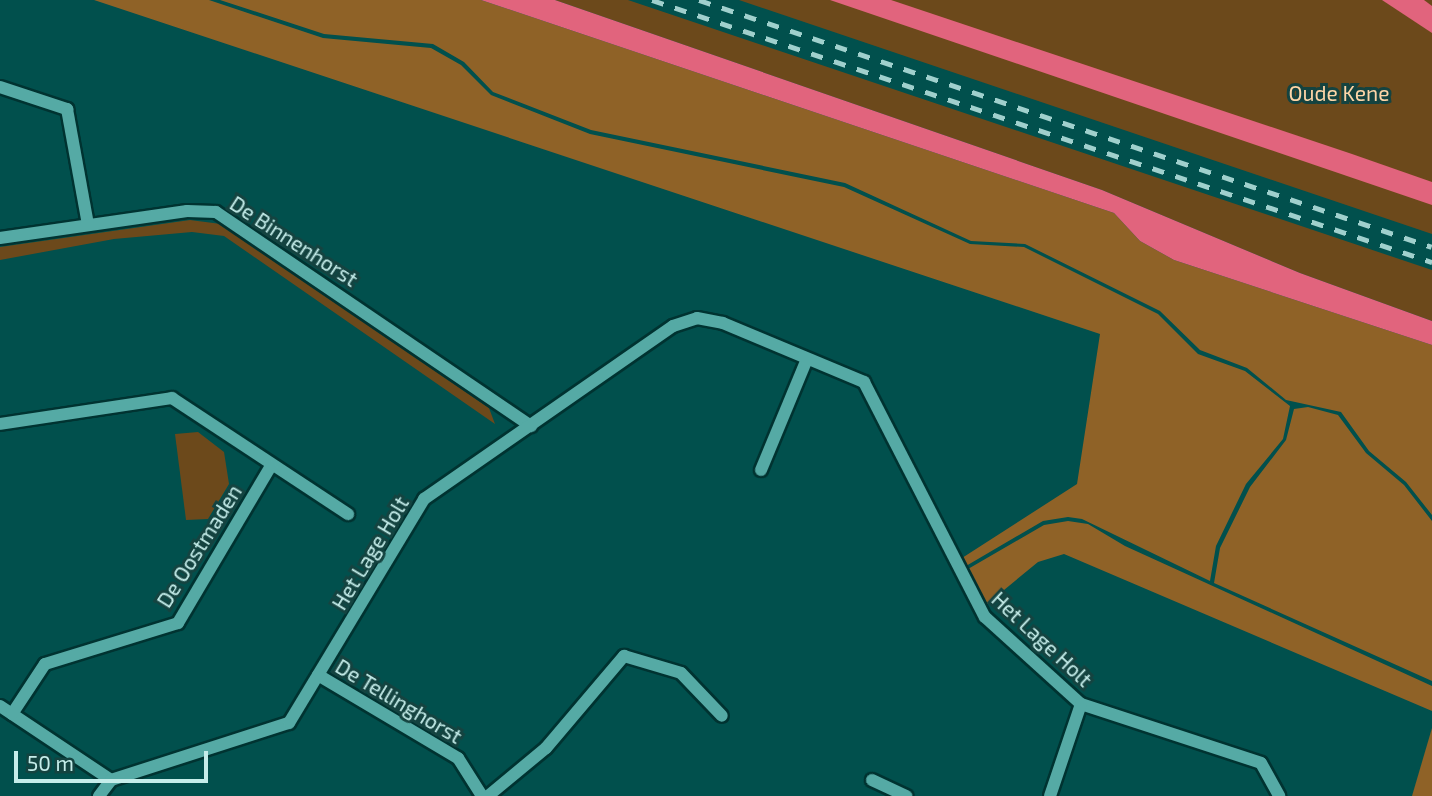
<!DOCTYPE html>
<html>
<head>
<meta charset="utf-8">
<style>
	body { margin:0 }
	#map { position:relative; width:1432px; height:796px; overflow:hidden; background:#01504d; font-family:"Exo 2",sans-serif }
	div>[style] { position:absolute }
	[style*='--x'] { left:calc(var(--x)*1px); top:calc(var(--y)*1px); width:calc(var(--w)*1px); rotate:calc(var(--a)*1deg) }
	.green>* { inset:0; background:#6c491b }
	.forest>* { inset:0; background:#8f6227 }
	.water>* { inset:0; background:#e1647d }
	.roads { filter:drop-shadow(2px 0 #003331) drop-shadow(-2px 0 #003331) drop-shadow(0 2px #003331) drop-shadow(0 -2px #003331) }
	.minor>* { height:12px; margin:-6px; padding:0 6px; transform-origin:6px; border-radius:6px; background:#55aaa5 }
	.rail>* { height:5px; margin-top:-2.5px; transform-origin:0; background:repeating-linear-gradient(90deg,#a0d0cd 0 12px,transparent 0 24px) }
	span { translate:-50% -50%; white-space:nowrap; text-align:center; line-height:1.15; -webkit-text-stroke:6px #144340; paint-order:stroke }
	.park-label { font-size:21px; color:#fdd5a7 }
	.street-label { font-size:21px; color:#c5edea }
	.scale { position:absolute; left:14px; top:751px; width:194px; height:32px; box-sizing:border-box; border:4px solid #c5edea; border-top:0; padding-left:9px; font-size:21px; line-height:24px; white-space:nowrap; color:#c5edea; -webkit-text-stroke:5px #144340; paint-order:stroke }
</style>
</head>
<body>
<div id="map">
	<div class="green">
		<div style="clip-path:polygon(555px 0,628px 0,1432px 270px,1432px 321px,1300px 273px,1102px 190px)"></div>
		<div style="clip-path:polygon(739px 0,1432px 0,1432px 234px)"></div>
		<div style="clip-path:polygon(190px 220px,221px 224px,247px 241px,489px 408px,495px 424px,224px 236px,192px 232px,114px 239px,0 260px,0 247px)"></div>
		<div style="clip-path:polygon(198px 432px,224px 452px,229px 484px,208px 519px,186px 520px,175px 434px)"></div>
	</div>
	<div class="forest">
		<div style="clip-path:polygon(94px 0,209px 0,323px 38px,431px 48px,461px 65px,491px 95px,590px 134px,844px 187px,970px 244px,1024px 247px,1158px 314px,1198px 354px,1245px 371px,1290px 406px,1283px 439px,1246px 484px,1216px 546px,1210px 581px,1082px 519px,1068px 517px,1043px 521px,966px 566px,962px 558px,1077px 484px,1100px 334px)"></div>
		<div style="clip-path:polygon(220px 0,481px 0,1114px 213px,1140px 241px,1174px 260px,1432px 345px,1432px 515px,1406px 482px,1369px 451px,1341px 412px,1286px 400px,1247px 368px,1200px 350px,1160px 311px,1025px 244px,971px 241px,845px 183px,591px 130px,493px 92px,464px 62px,433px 44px,324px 34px)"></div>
		<div style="clip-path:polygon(1308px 407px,1338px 415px,1366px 453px,1404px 485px,1432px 521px,1432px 681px,1214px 583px,1220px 548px,1250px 487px,1286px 440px,1294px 409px)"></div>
		<div style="clip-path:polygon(1068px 521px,1088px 524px,1125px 546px,1432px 686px,1432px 711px,1064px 554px,1038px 562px,987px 604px,968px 569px,1044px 525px)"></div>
		<div style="clip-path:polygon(1432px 728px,1432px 796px,1412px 796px)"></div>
	</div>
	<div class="water">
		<div style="clip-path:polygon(481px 0,555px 0,1102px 190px,1300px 273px,1432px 321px,1432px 345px,1174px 260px,1140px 241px,1114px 213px)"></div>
		<div style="clip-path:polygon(830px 0,891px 0,1352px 154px,1432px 182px,1432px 205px)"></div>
		<div style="clip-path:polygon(1382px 0,1424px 0,1432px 6px,1432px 33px)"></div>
	</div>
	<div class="roads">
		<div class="minor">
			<div style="--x:0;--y:87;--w:71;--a:18.2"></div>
			<div style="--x:67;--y:109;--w:118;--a:79.7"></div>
			<div style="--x:0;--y:238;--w:189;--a:-8.2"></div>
			<div style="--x:187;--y:211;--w:29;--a:2"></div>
			<div style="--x:216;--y:212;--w:381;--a:34.2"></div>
			<div style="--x:0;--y:424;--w:174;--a:-8.6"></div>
			<div style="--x:172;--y:398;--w:211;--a:33.4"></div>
			<div style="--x:761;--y:470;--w:120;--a:-67.5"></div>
			<div style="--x:318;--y:675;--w:163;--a:30.7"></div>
			<div style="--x:458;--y:758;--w:45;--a:57.7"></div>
			<div style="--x:0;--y:706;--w:133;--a:33.7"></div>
			<div style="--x:12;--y:714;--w:60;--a:-56.6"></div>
			<div style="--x:45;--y:664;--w:139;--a:-17.1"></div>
			<div style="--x:178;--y:623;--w:182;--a:-59.4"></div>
			<div style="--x:872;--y:780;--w:38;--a:25"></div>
			<div style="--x:99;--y:796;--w:20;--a:-53"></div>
			<div style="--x:111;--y:780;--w:187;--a:-17.8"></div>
			<div style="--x:289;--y:723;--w:262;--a:-58.9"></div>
			<div style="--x:424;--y:499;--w:303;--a:-34.8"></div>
			<div style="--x:673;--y:326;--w:25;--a:-18"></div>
			<div style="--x:697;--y:318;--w:26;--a:11"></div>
			<div style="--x:723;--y:323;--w:153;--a:22.7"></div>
			<div style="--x:864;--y:382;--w:264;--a:62.8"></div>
			<div style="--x:985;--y:617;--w:130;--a:42.2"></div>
			<div style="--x:1081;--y:704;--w:189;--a:18.1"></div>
			<div style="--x:1261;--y:763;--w:38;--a:61"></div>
			<div style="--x:488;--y:796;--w:75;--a:-39.6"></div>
			<div style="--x:546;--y:748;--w:121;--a:-49.7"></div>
			<div style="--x:624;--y:656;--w:59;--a:16.6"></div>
			<div style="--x:681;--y:673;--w:59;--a:46.4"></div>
			<div style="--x:1050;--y:796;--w:97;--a:-71.4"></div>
		</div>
	</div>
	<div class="rail">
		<div style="--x:652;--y:0;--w:823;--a:18.57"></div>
		<div style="--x:699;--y:0;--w:773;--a:18.62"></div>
	</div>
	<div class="park-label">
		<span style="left:1339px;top:93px">Oude Kene</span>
	</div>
	<div class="street-label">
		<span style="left:294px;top:241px;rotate:33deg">De Binnenhorst</span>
		<span style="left:199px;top:546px;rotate:-58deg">De Oostmaden</span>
		<span style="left:370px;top:553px;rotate:-59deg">Het Lage Holt</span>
		<span style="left:1042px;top:639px;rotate:43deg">Het Lage Holt</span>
		<span style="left:399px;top:701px;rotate:31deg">De Tellinghorst</span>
	</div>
	<div class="scale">50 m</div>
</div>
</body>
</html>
